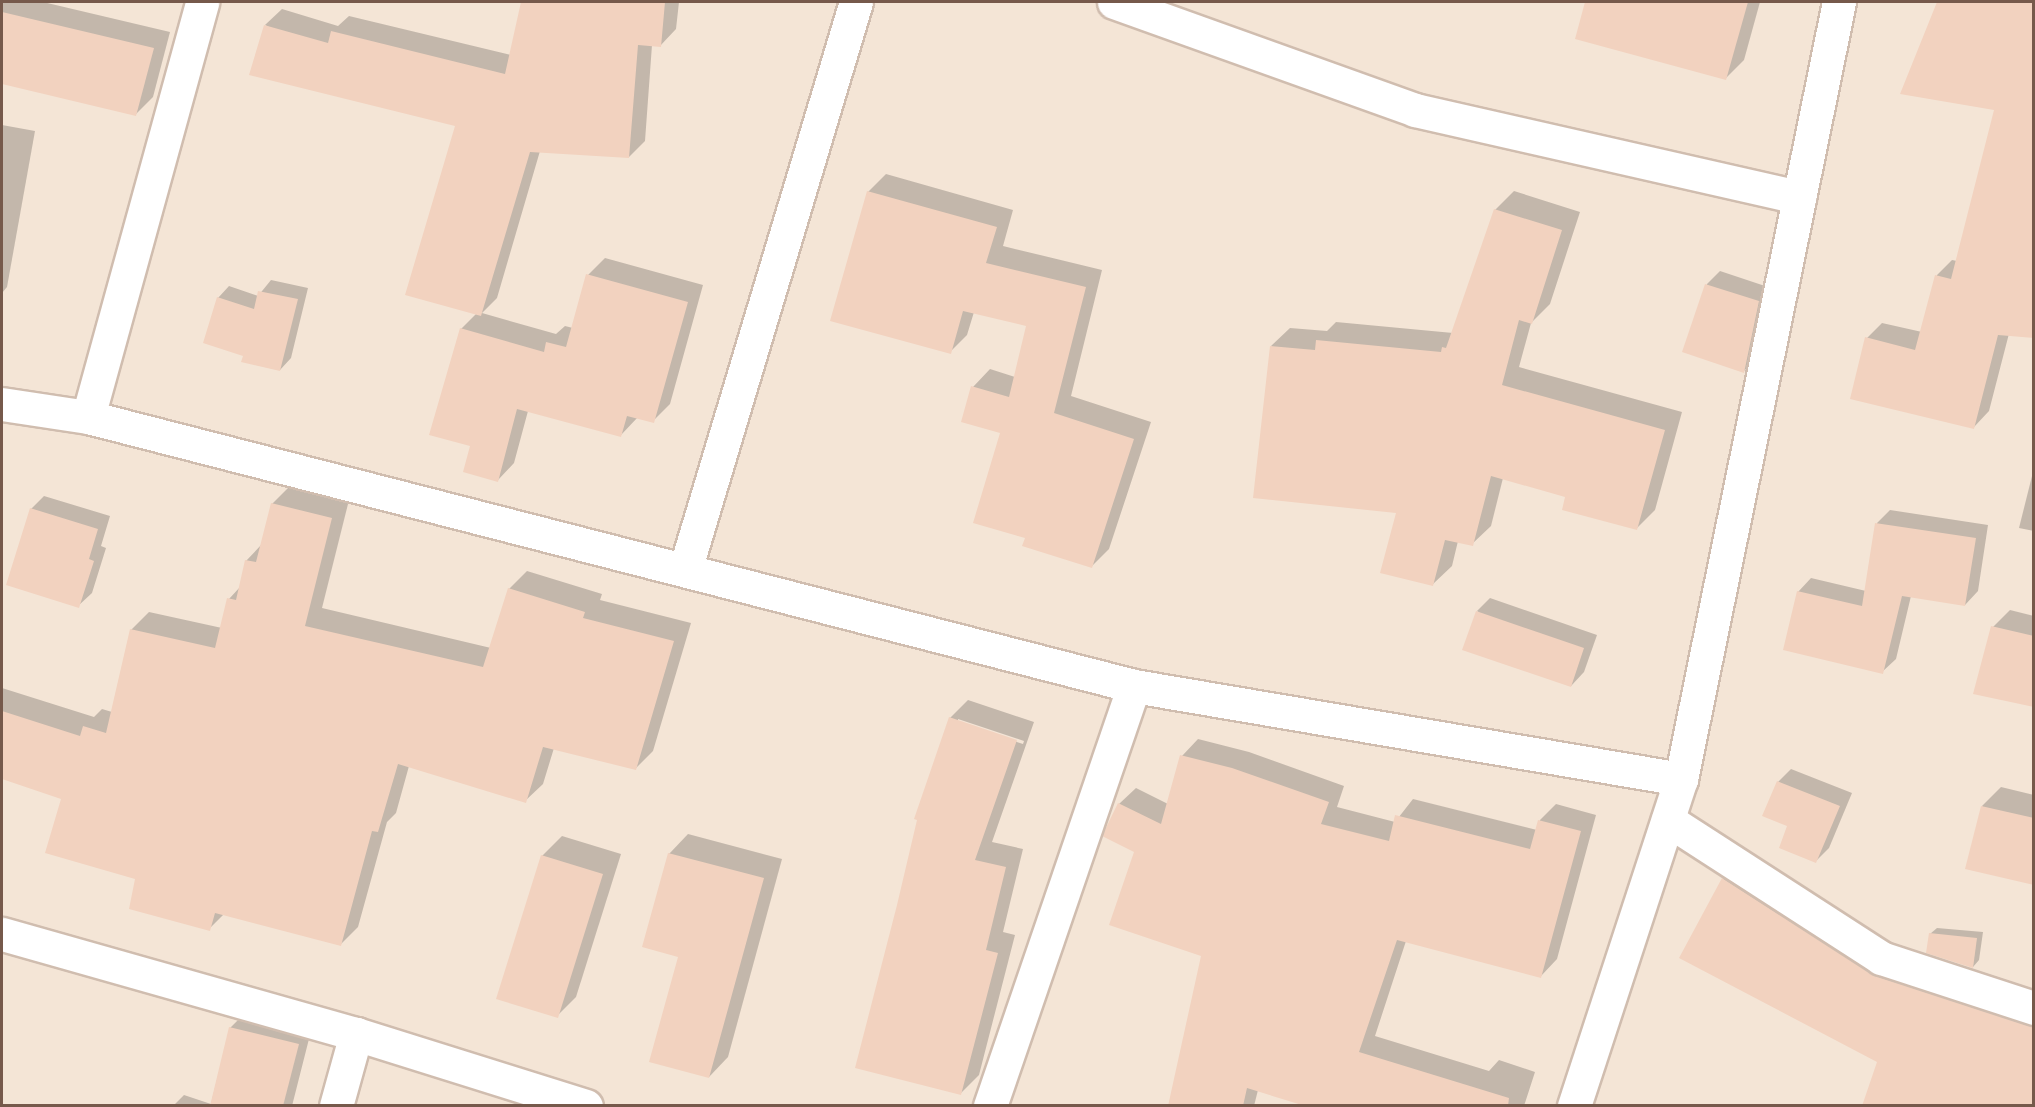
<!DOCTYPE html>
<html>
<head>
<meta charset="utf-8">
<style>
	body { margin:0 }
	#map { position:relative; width:2035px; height:1107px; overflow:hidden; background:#fcf4e7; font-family:"Source Sans 3",sans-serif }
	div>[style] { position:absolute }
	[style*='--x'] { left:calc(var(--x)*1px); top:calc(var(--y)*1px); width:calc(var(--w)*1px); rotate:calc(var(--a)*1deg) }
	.residential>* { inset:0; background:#f4e5d6 }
	.shadow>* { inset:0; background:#0003 }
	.building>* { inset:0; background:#f2d2bf }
	.roads { filter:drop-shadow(2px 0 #d0bdaf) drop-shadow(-2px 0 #d0bdaf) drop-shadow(0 2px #d0bdaf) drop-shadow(0 -2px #d0bdaf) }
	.minor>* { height:33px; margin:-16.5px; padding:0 16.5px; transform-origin:16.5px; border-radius:16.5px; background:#fff }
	span { translate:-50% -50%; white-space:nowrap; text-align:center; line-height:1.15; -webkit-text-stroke:6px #fff8ee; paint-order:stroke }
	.frame { position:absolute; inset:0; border:3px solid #76594b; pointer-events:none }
</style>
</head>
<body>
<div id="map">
	<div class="residential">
		<div style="clip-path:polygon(2px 2px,2033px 2px,2033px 1105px,2px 1105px)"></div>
	</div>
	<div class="shadow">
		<div style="clip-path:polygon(2px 2px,43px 2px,170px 32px,153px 97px,136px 114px,2px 83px)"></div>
		<div style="clip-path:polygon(523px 2px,679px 2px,676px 29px,660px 46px,652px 45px,645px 141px,629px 157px,540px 151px,497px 298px,482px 313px,556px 334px,565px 326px,573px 328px,588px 275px,605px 258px,703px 285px,670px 404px,653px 421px,638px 417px,621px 435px,528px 411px,514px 463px,498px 480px,471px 445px,461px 329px,477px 313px,457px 124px,265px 25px,282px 9px,338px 26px,349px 16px,511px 55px)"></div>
		<div style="clip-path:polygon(1587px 2px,1760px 2px,1744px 60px,1726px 78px,1577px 38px)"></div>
		<div style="clip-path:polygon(1949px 2px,2034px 2px,2034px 237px,1989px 411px,1974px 427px,1867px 338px,1882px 323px,1922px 332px,1937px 275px,1952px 260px,1957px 261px,1996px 109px,1944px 21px)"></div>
		<div style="clip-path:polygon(2px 125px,35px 131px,7px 287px,2px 293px)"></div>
		<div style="clip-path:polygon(886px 174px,1013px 210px,1003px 246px,1102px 270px,1071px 396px,1151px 422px,1109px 549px,1092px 566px,1027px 537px,1002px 432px,973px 387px,990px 369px,1015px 377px,1028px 325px,974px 312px,967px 335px,950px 352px,868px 192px)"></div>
		<div style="clip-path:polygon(1514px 191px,1580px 212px,1550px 304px,1531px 323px,1519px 367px,1682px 412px,1655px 510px,1636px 529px,1567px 496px,1503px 478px,1491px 526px,1472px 544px,1458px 541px,1452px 566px,1433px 584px,1398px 511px,1271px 346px,1290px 328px,1327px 331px,1336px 322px,1453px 333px,1495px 210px)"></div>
		<div style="clip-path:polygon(1720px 271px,1771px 288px,1757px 358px,1744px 371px,1684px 351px,1707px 284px)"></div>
		<div style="clip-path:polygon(271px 280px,308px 288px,291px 358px,280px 370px,245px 355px,218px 298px,229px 286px,258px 296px)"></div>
		<div style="clip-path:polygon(2034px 468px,2034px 531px,2019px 528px)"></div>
		<div style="clip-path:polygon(290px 486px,349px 500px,322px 608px,491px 648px,509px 589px,527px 571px,602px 594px,600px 600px,691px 623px,653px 751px,635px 769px,554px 748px,543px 784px,525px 801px,409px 766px,396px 813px,387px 822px,358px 927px,340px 945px,224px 914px,209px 929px,63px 798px,2px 778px,2px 688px,94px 717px,102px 709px,112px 712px,131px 630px,149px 612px,222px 628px,229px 599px,240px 587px,246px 561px,262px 544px,272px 504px)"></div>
		<div style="clip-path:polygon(44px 496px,110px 516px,101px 546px,106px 548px,92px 593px,78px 606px,31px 509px)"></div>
		<div style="clip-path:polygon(1890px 510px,1988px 525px,1978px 591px,1965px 605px,1911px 596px,1896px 659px,1882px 672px,1798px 592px,1811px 578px,1866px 591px,1877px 523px)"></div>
		<div style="clip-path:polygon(1490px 598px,1597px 635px,1584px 672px,1571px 686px,1477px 611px)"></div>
		<div style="clip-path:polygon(2010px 610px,2034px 616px,2034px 706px,1993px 627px)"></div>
		<div style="clip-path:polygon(evenodd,968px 700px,1034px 722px,992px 842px,1023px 849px,1003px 932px,1015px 935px,979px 1075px,961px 1093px,950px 718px,968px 700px,958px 719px,1024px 741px,1023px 744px,958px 722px,958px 719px)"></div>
		<div style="clip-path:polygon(1198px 739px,1249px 752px,1344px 786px,1337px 807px,1395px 822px,1413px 799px,1537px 830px,1540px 820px,1556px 804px,1596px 815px,1557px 959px,1541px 976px,1406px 941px,1375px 1036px,1489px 1071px,1499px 1060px,1535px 1072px,1524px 1106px,1310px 1106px,1258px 1090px,1254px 1106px,1169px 1106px,1203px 955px,1136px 851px,1119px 804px,1136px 788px,1168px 804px,1182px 756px)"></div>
		<div style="clip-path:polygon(1791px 769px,1852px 793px,1829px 848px,1816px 861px,1789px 826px,1778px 782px)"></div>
		<div style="clip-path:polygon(2001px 787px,2034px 795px,2034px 883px,1982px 806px)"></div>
		<div style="clip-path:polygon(688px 834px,782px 859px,728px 1057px,709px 1077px,680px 955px,669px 854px)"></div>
		<div style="clip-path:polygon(562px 836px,621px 854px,576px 997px,557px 1016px,542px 856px)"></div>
		<div style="clip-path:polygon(1741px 861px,1893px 958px,2034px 1004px,2034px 1106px,1879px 1061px,1723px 879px)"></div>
		<div style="clip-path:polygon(1937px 928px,1983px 932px,1979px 960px,1973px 967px,1930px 934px)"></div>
		<div style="clip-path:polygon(243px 1015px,311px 1031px,292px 1106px,173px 1106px,184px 1095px,211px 1104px,230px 1028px)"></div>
	</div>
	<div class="building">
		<div style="clip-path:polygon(521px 2px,665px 2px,661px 47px,638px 45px,629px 158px,530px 152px,481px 316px,405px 295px,455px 126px,249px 75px,264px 25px,328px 43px,331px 31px,505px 74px)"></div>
		<div style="clip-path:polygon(1585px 2px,1748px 2px,1726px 80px,1575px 39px)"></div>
		<div style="clip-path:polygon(1937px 2px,2034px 2px,2034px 338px,1998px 335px,1974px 429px,1850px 399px,1865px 337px,1915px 350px,1935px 275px,1951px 279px,1994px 110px,1900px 94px)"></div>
		<div style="clip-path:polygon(2px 12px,154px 48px,136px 116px,2px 84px)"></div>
		<div style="clip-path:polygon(867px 191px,997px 227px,986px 263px,1086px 287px,1054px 413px,1134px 439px,1092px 568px,1022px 546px,1025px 538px,973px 523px,1000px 433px,961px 422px,971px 386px,1009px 397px,1026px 326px,963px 311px,951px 354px,830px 321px)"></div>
		<div style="clip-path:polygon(1494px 209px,1562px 230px,1532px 324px,1519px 320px,1502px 385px,1665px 430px,1637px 530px,1562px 510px,1565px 497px,1491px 476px,1473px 546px,1445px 540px,1433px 586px,1380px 573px,1396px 513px,1253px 498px,1270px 346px,1315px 350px,1316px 340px,1441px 352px,1442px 347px,1446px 348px)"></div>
		<div style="clip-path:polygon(586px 274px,688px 302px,654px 423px,627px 416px,621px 437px,517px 409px,498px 482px,463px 472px,470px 446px,429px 435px,460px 328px,544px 352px,546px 342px,566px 347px)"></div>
		<div style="clip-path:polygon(1705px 284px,1759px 301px,1744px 373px,1682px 352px)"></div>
		<div style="clip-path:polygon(258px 291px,298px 299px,280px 371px,241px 362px,243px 356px,203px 343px,217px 297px,254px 309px)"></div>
		<div style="clip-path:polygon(271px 503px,332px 518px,305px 626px,483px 667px,508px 588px,585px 612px,583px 618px,674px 641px,636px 770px,543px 747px,526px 803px,398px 764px,378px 832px,372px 831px,341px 946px,215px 913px,210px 931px,129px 909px,135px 879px,45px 853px,61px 799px,2px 779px,2px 711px,80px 736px,83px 726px,106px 733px,130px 629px,215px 648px,227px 598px,236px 600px,245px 560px,256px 562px)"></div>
		<div style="clip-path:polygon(30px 508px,98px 529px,89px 559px,94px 561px,79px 608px,6px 585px)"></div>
		<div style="clip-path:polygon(1875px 523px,1976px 538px,1965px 606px,1902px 596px,1883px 674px,1783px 650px,1797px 591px,1862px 606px)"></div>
		<div style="clip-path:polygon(1476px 611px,1584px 648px,1571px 687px,1462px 650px)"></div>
		<div style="clip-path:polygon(1991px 626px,2034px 636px,2034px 707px,1973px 694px)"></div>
		<div style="clip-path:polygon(949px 717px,1017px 740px,975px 860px,1006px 867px,986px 950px,998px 953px,961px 1095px,855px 1068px,897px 905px,917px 820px,914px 819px)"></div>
		<div style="clip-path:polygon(1180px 755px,1232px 768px,1329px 802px,1321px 824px,1389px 841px,1395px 815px,1530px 849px,1538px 820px,1581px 831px,1541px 978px,1397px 940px,1359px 1052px,1509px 1098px,1508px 1106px,1305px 1106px,1247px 1088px,1243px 1106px,1168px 1106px,1201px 956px,1109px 925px,1134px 852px,1102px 836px,1118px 803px,1161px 824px)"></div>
		<div style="clip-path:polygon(1777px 781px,1840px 806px,1816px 863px,1779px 848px,1787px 826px,1762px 816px)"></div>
		<div style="clip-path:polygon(1981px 806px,2034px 818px,2034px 885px,1965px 869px)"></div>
		<div style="clip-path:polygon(668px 853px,764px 878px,709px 1078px,649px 1062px,678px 957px,642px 947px)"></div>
		<div style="clip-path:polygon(541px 855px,603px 874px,558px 1018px,496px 999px)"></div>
		<div style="clip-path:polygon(1722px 878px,1875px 976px,2034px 1026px,2034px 1106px,1862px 1106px,1877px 1062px,1679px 958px)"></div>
		<div style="clip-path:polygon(1929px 933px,1977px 938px,1973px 968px,1926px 953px)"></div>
		<div style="clip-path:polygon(229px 1027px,299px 1044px,283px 1106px,210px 1106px)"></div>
	</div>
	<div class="roads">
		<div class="minor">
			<div style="--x:1114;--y:2;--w:320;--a:19.7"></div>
			<div style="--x:1415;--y:110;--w:394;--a:12.8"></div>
			<div style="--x:2;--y:404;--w:87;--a:8.6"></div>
			<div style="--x:88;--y:417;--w:1080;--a:14.42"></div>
			<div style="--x:1134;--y:686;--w:555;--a:9.65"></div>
			<div style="--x:88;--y:417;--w:430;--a:-74.6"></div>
			<div style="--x:685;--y:570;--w:593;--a:-73.25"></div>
			<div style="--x:1668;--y:820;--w:254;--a:32.9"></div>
			<div style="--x:1881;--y:958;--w:161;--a:18.1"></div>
			<div style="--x:2;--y:934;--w:368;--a:15.8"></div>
			<div style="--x:356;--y:1034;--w:241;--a:17.4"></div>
			<div style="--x:336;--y:1106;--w:75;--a:-74.5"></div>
			<div style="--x:990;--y:1106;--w:444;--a:-71.1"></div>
			<div style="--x:1574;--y:1106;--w:344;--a:-71.9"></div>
			<div style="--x:1681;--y:779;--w:793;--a:-78.51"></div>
		</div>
	</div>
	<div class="frame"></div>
</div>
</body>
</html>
